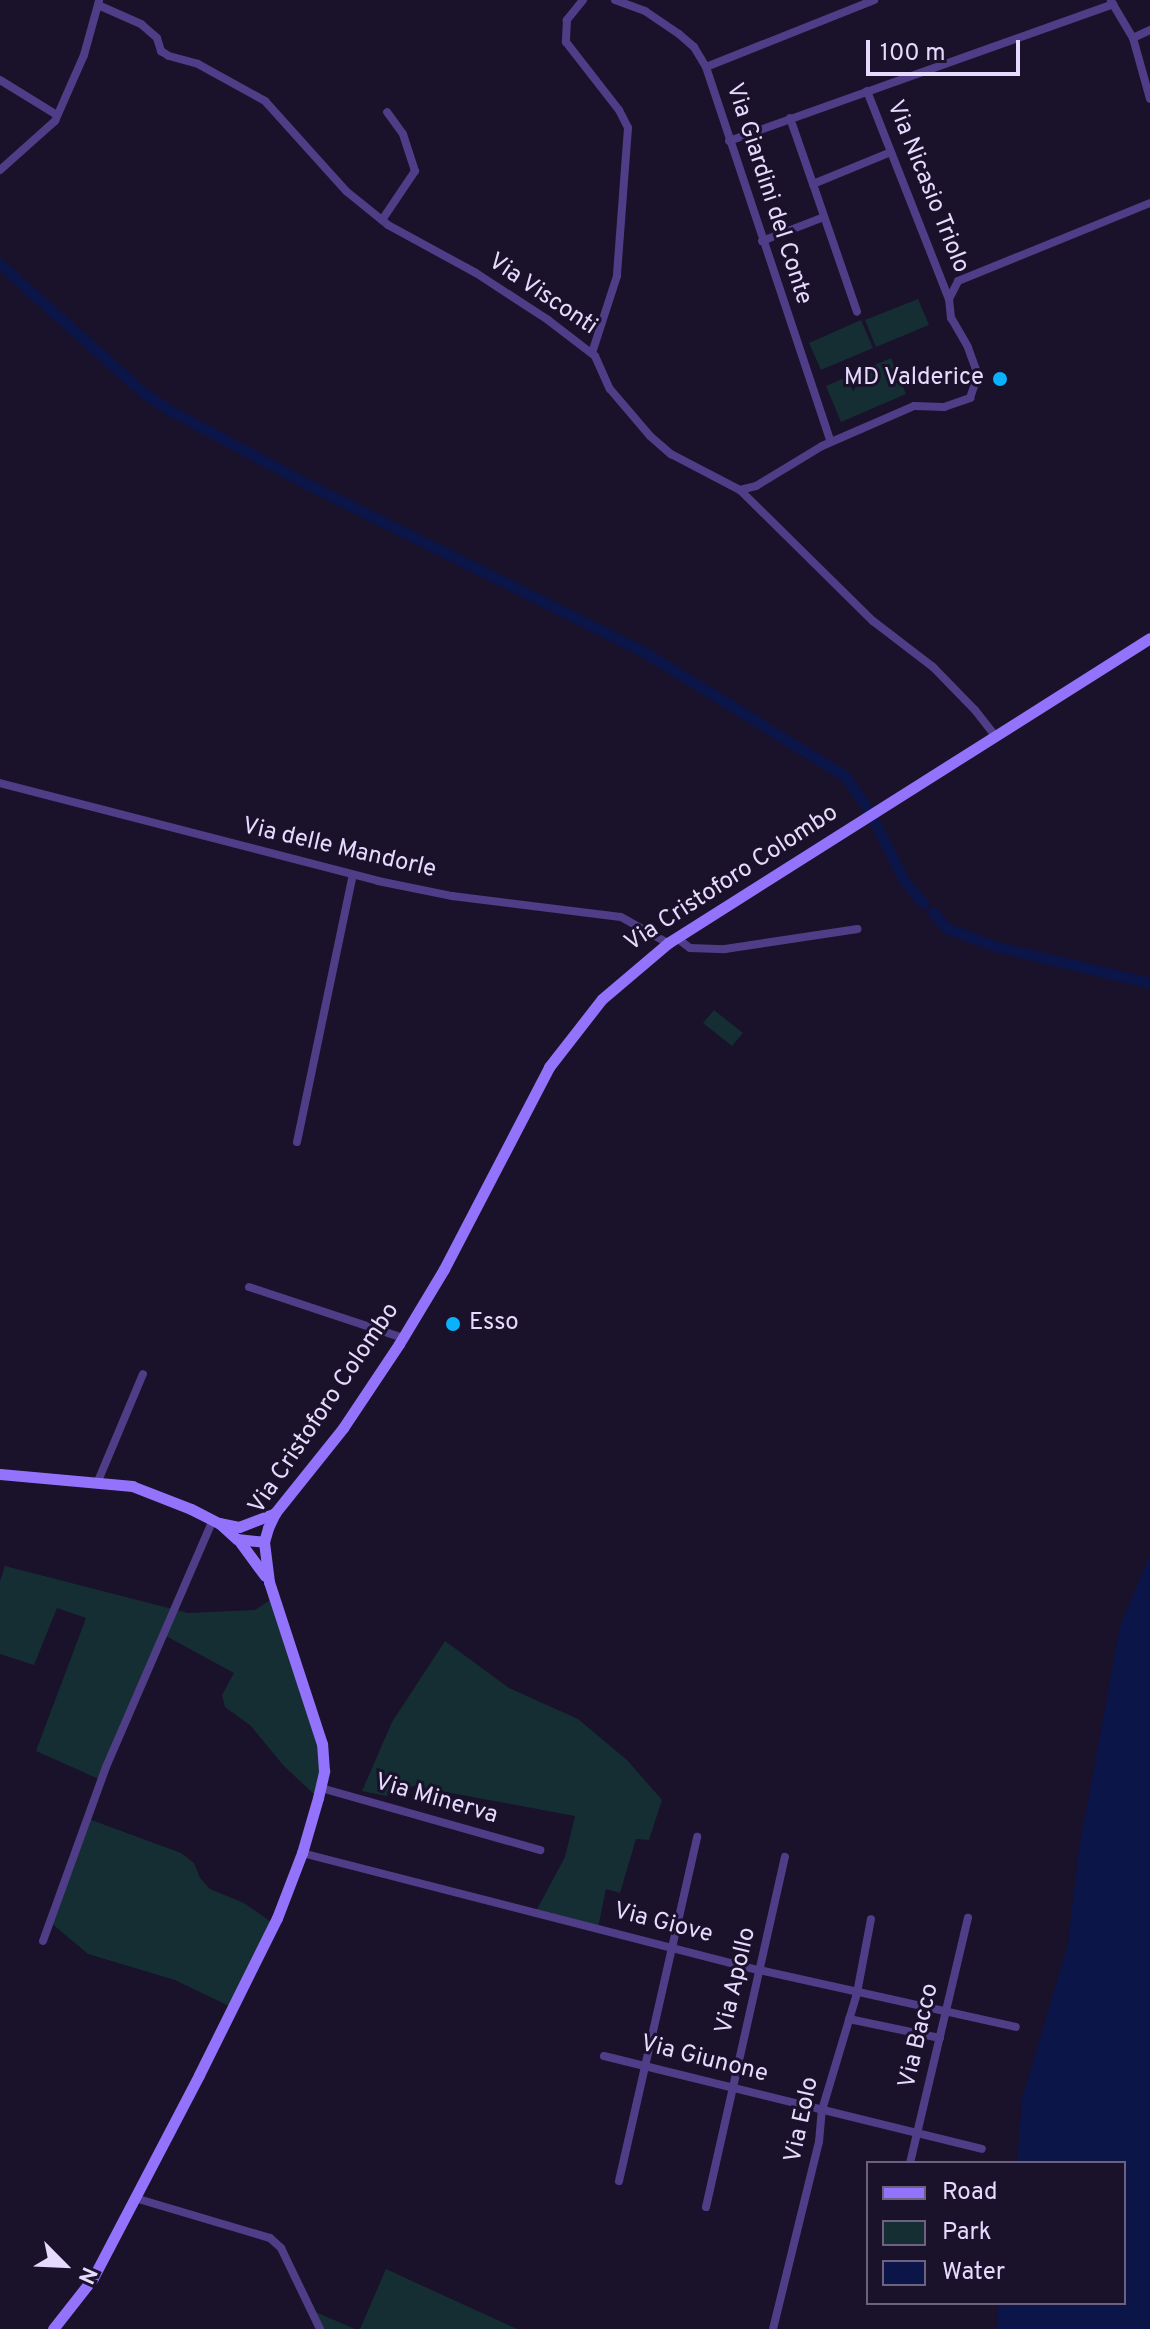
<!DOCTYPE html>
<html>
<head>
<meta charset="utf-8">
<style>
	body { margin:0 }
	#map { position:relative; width:1150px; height:2329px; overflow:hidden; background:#1a112a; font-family:Overpass,sans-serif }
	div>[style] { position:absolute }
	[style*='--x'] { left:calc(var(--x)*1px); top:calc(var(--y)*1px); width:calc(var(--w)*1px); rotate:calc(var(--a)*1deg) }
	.green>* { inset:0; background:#142e33 }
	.water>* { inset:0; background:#0c1548 }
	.canal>* { height:11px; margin:-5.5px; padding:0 5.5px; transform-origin:5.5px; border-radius:5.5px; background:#0c1548 }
	.minor>* { height:8px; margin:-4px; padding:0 4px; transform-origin:4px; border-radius:4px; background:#4f3d87 }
	.secondary>* { height:11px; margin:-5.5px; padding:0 5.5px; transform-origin:5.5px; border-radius:5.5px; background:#9373fc }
	.dots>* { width:22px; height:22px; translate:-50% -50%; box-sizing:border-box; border:4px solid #1a112a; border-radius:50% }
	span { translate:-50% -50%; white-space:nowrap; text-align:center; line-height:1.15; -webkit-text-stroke:6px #1a112a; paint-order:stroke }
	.street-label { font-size:24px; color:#e6dafe }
	.poi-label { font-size:24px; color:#e6dafe }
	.right { translate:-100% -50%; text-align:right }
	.left { translate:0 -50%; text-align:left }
	.legend { position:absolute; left:866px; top:2161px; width:260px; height:144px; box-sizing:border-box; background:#1a112a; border:2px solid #6c617f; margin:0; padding:10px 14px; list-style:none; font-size:24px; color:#e6dafe }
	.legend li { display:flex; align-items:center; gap:16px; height:40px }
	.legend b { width:40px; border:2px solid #6c617f }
	.north { position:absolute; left:24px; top:2225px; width:80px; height:80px; -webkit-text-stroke:6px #1a112a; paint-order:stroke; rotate:114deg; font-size:22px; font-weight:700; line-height:32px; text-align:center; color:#e6dafe }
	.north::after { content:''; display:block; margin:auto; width:28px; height:36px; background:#e6dafe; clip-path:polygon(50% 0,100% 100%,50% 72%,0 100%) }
	.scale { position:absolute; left:866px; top:40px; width:154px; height:36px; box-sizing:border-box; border:4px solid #e6dafe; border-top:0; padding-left:10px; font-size:24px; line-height:28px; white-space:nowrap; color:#e6dafe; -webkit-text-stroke:6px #1a112a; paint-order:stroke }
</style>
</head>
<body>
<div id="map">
	<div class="green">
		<div style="clip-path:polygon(918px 299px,929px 325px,876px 347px,865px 320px)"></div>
		<div style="clip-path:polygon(861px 320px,873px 348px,821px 370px,809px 343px)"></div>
		<div style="clip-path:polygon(891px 358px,906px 394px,841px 422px,826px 386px)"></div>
		<div style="clip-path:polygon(714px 1010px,743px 1033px,732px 1046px,703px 1023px)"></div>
		<div style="clip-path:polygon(5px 1566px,188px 1613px,255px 1610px,270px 1600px,322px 1744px,318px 1798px,283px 1765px,251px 1726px,225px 1707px,222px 1695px,234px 1673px,164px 1635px,101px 1780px,36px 1751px,86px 1618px,57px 1608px,34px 1665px,0 1654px,0 1581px)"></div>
		<div style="clip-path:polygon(445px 1641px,509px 1688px,578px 1719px,627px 1760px,662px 1800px,649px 1840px,636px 1839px,620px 1893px,606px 1889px,598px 1928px,535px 1913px,565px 1857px,575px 1816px,414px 1786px,386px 1796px,362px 1791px,392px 1722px)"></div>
		<div style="clip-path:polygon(86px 1818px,181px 1853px,194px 1863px,200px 1878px,210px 1889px,244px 1903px,274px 1924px,233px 2008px,175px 1980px,88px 1954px,50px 1922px)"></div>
		<div style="clip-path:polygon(386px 2269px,447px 2297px,517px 2329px,360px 2329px)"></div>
		<div style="clip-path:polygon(311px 2310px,355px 2329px,320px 2329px)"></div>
	</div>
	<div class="water">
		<div style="clip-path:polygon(1150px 1554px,1150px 2329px,997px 2329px,998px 2303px,1124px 2303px,1124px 2163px,1017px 2163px,1022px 2099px,1068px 1944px,1079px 1849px,1120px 1627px)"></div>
	</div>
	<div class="canal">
		<div style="--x:0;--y:264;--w:193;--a:41.9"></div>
		<div style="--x:144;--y:393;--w:32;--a:34"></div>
		<div style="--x:171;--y:411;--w:152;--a:28.2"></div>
		<div style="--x:305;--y:483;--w:379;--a:26.5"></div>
		<div style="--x:644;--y:652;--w:236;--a:31.7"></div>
		<div style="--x:845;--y:776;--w:40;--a:55.1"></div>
		<div style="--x:874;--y:821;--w:68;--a:63.1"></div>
		<div style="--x:905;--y:882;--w:28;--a:49"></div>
		<div style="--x:933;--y:912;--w:21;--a:51"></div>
		<div style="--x:946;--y:928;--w:51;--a:20.6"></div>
		<div style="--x:994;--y:946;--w:160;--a:13.3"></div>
	</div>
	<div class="minor">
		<div style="--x:583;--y:0;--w:26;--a:129"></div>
		<div style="--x:567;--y:20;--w:22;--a:93"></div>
		<div style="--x:566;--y:42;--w:86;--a:52.1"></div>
		<div style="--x:619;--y:110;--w:20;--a:63"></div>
		<div style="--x:628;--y:128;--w:148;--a:94.3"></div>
		<div style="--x:617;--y:276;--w:81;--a:108"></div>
		<div style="--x:615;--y:0;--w:32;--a:20"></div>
		<div style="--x:645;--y:11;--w:41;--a:34.1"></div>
		<div style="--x:679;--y:34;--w:20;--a:41"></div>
		<div style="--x:694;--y:47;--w:23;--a:59"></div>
		<div style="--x:706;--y:67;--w:395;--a:71.6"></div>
		<div style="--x:1111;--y:1;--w:43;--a:59.3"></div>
		<div style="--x:1133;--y:38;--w:63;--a:74.4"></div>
		<div style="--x:98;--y:5;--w:47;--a:23.8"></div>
		<div style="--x:141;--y:24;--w:21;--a:41"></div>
		<div style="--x:157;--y:38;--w:14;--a:73"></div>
		<div style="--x:161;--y:51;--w:9;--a:32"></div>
		<div style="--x:169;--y:56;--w:30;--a:15"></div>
		<div style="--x:198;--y:64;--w:77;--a:28.9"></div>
		<div style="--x:265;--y:101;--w:121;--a:48"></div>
		<div style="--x:346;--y:191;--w:54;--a:39"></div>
		<div style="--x:388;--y:225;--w:100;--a:28.6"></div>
		<div style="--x:476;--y:273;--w:86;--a:33.1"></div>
		<div style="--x:548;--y:320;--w:59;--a:37.5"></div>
		<div style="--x:595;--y:356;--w:36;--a:66"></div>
		<div style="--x:610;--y:389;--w:62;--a:49.6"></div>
		<div style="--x:650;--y:436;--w:28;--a:41"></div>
		<div style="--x:671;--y:454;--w:78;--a:27.6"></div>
		<div style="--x:740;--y:490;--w:187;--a:44.6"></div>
		<div style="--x:873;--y:621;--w:76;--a:37.5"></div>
		<div style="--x:933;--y:667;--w:60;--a:45.7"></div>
		<div style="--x:975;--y:710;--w:33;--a:52"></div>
		<div style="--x:1133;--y:38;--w:19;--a:-25"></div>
		<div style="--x:706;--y:67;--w:181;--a:-21.7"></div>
		<div style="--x:0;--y:80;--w:67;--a:31.6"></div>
		<div style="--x:867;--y:91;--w:224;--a:68.5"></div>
		<div style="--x:790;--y:118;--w:70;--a:70.8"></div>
		<div style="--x:813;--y:184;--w:84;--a:-22.3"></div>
		<div style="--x:729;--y:141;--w:408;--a:-19.6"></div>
		<div style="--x:0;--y:170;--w:74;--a:-41.7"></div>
		<div style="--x:55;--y:121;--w:72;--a:-66.3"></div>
		<div style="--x:84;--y:55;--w:56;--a:-74.5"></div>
		<div style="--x:813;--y:184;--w:135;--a:71"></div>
		<div style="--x:382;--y:220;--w:59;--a:-56"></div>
		<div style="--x:415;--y:171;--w:39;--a:-108"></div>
		<div style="--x:403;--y:134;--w:27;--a:-126"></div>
		<div style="--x:762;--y:241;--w:66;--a:-21.2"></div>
		<div style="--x:740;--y:490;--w:16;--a:-14"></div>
		<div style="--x:756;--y:486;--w:77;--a:-31.2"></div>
		<div style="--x:822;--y:446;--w:100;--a:-23.5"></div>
		<div style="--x:914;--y:406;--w:30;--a:2"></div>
		<div style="--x:944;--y:407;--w:28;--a:-19"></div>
		<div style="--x:970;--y:398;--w:24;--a:-71"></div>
		<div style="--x:978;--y:375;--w:30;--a:-110"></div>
		<div style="--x:968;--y:347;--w:34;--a:-120"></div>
		<div style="--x:951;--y:318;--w:19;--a:-96"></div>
		<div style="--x:949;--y:299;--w:20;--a:-63"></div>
		<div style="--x:958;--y:281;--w:207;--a:-22.1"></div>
		<div style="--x:0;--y:783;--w:390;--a:14.5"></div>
		<div style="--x:378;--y:881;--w:76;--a:11.5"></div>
		<div style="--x:452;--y:896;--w:170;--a:7.1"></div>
		<div style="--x:621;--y:917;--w:54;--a:29"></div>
		<div style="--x:677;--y:938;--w:16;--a:38"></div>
		<div style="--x:690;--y:948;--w:35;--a:2"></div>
		<div style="--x:725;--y:949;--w:134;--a:-8.6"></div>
		<div style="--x:297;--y:1142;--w:273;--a:-78.2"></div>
		<div style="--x:249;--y:1287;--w:162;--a:18.3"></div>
		<div style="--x:98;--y:1481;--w:116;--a:-67.2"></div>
		<div style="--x:321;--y:1788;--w:228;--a:15.8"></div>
		<div style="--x:302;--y:1853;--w:472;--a:14.4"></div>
		<div style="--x:759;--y:1970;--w:263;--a:12.5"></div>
		<div style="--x:43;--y:1941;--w:185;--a:-70.1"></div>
		<div style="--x:106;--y:1767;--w:269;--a:-66.6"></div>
		<div style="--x:849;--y:2019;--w:93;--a:11.8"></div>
		<div style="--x:604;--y:2056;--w:389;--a:13.8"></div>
		<div style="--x:910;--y:2163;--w:252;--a:-76.7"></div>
		<div style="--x:619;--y:2181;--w:353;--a:-77.2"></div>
		<div style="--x:135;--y:2198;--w:141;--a:16.5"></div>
		<div style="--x:270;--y:2238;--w:15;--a:42"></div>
		<div style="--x:281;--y:2248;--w:90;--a:64.3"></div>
		<div style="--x:706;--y:2207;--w:359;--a:-77.3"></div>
		<div style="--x:773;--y:2329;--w:193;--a:-76.2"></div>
		<div style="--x:819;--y:2142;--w:32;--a:-85"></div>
		<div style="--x:822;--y:2110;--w:122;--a:-73.3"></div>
		<div style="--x:857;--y:1993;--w:75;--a:-79.3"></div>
	</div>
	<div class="secondary">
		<div style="--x:0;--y:1474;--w:133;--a:5.2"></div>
		<div style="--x:132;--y:1486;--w:63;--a:21.3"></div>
		<div style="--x:191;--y:1509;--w:31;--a:27"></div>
		<div style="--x:219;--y:1523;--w:24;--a:42"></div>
		<div style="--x:237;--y:1539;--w:27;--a:6"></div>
		<div style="--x:219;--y:1523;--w:20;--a:11"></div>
		<div style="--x:239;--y:1527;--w:39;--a:-21"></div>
		<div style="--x:240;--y:1542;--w:42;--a:53.7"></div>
		<div style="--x:53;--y:2329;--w:65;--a:-51.9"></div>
		<div style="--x:93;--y:2278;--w:229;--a:-62.4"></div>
		<div style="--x:199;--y:2075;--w:175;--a:-63.6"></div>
		<div style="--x:277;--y:1918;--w:70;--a:-69"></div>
		<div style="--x:302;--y:1853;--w:57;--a:-73.8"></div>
		<div style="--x:318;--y:1798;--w:28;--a:-77"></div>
		<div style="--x:324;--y:1771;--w:27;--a:-94"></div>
		<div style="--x:322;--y:1744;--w:170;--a:-108.1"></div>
		<div style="--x:269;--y:1582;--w:40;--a:-97.1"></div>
		<div style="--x:264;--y:1542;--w:15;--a:-74"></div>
		<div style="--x:268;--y:1528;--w:17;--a:-65"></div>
		<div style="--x:275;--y:1513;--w:109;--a:-51.3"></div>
		<div style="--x:343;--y:1428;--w:101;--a:-56.3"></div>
		<div style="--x:399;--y:1344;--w:87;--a:-59"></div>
		<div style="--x:444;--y:1269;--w:228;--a:-62.5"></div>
		<div style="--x:549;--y:1067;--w:86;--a:-52.1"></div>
		<div style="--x:602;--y:999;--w:87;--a:-40.3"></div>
		<div style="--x:668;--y:943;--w:570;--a:-32.32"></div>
	</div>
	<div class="dots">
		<div style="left:1000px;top:379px;background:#0ab1fb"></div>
		<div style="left:453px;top:1324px;background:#0ab1fb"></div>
	</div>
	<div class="street-label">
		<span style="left:927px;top:187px;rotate:68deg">Via Nicasio Triolo</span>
		<span style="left:768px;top:194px;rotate:72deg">Via Giardini del Conte</span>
		<span style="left:542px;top:295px;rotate:34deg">Via Visconti</span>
		<span style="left:339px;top:849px;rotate:13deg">Via delle Mandorle</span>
		<span style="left:732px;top:879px;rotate:-33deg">Via Cristoforo Colombo</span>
		<span style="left:325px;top:1409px;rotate:-56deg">Via Cristoforo Colombo</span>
		<span style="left:436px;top:1800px;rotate:16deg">Via Minerva</span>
		<span style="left:663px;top:1924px;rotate:14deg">Via Giove</span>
		<span style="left:737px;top:1981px;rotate:-77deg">Via Apollo</span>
		<span style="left:920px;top:2036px;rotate:-77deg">Via Bacco</span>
		<span style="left:704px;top:2060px;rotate:14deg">Via Giunone</span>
		<span style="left:803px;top:2120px;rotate:-78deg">Via Eolo</span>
	</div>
	<div class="poi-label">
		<span class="right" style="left:984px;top:379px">MD Valderice</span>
		<span class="left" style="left:469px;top:1324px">Esso</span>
	</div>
	<ul class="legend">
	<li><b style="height:10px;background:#9373fc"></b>Road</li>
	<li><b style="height:22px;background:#142e33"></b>Park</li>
	<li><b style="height:22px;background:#0c1548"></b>Water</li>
	</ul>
	<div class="north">N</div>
	<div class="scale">100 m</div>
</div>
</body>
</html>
